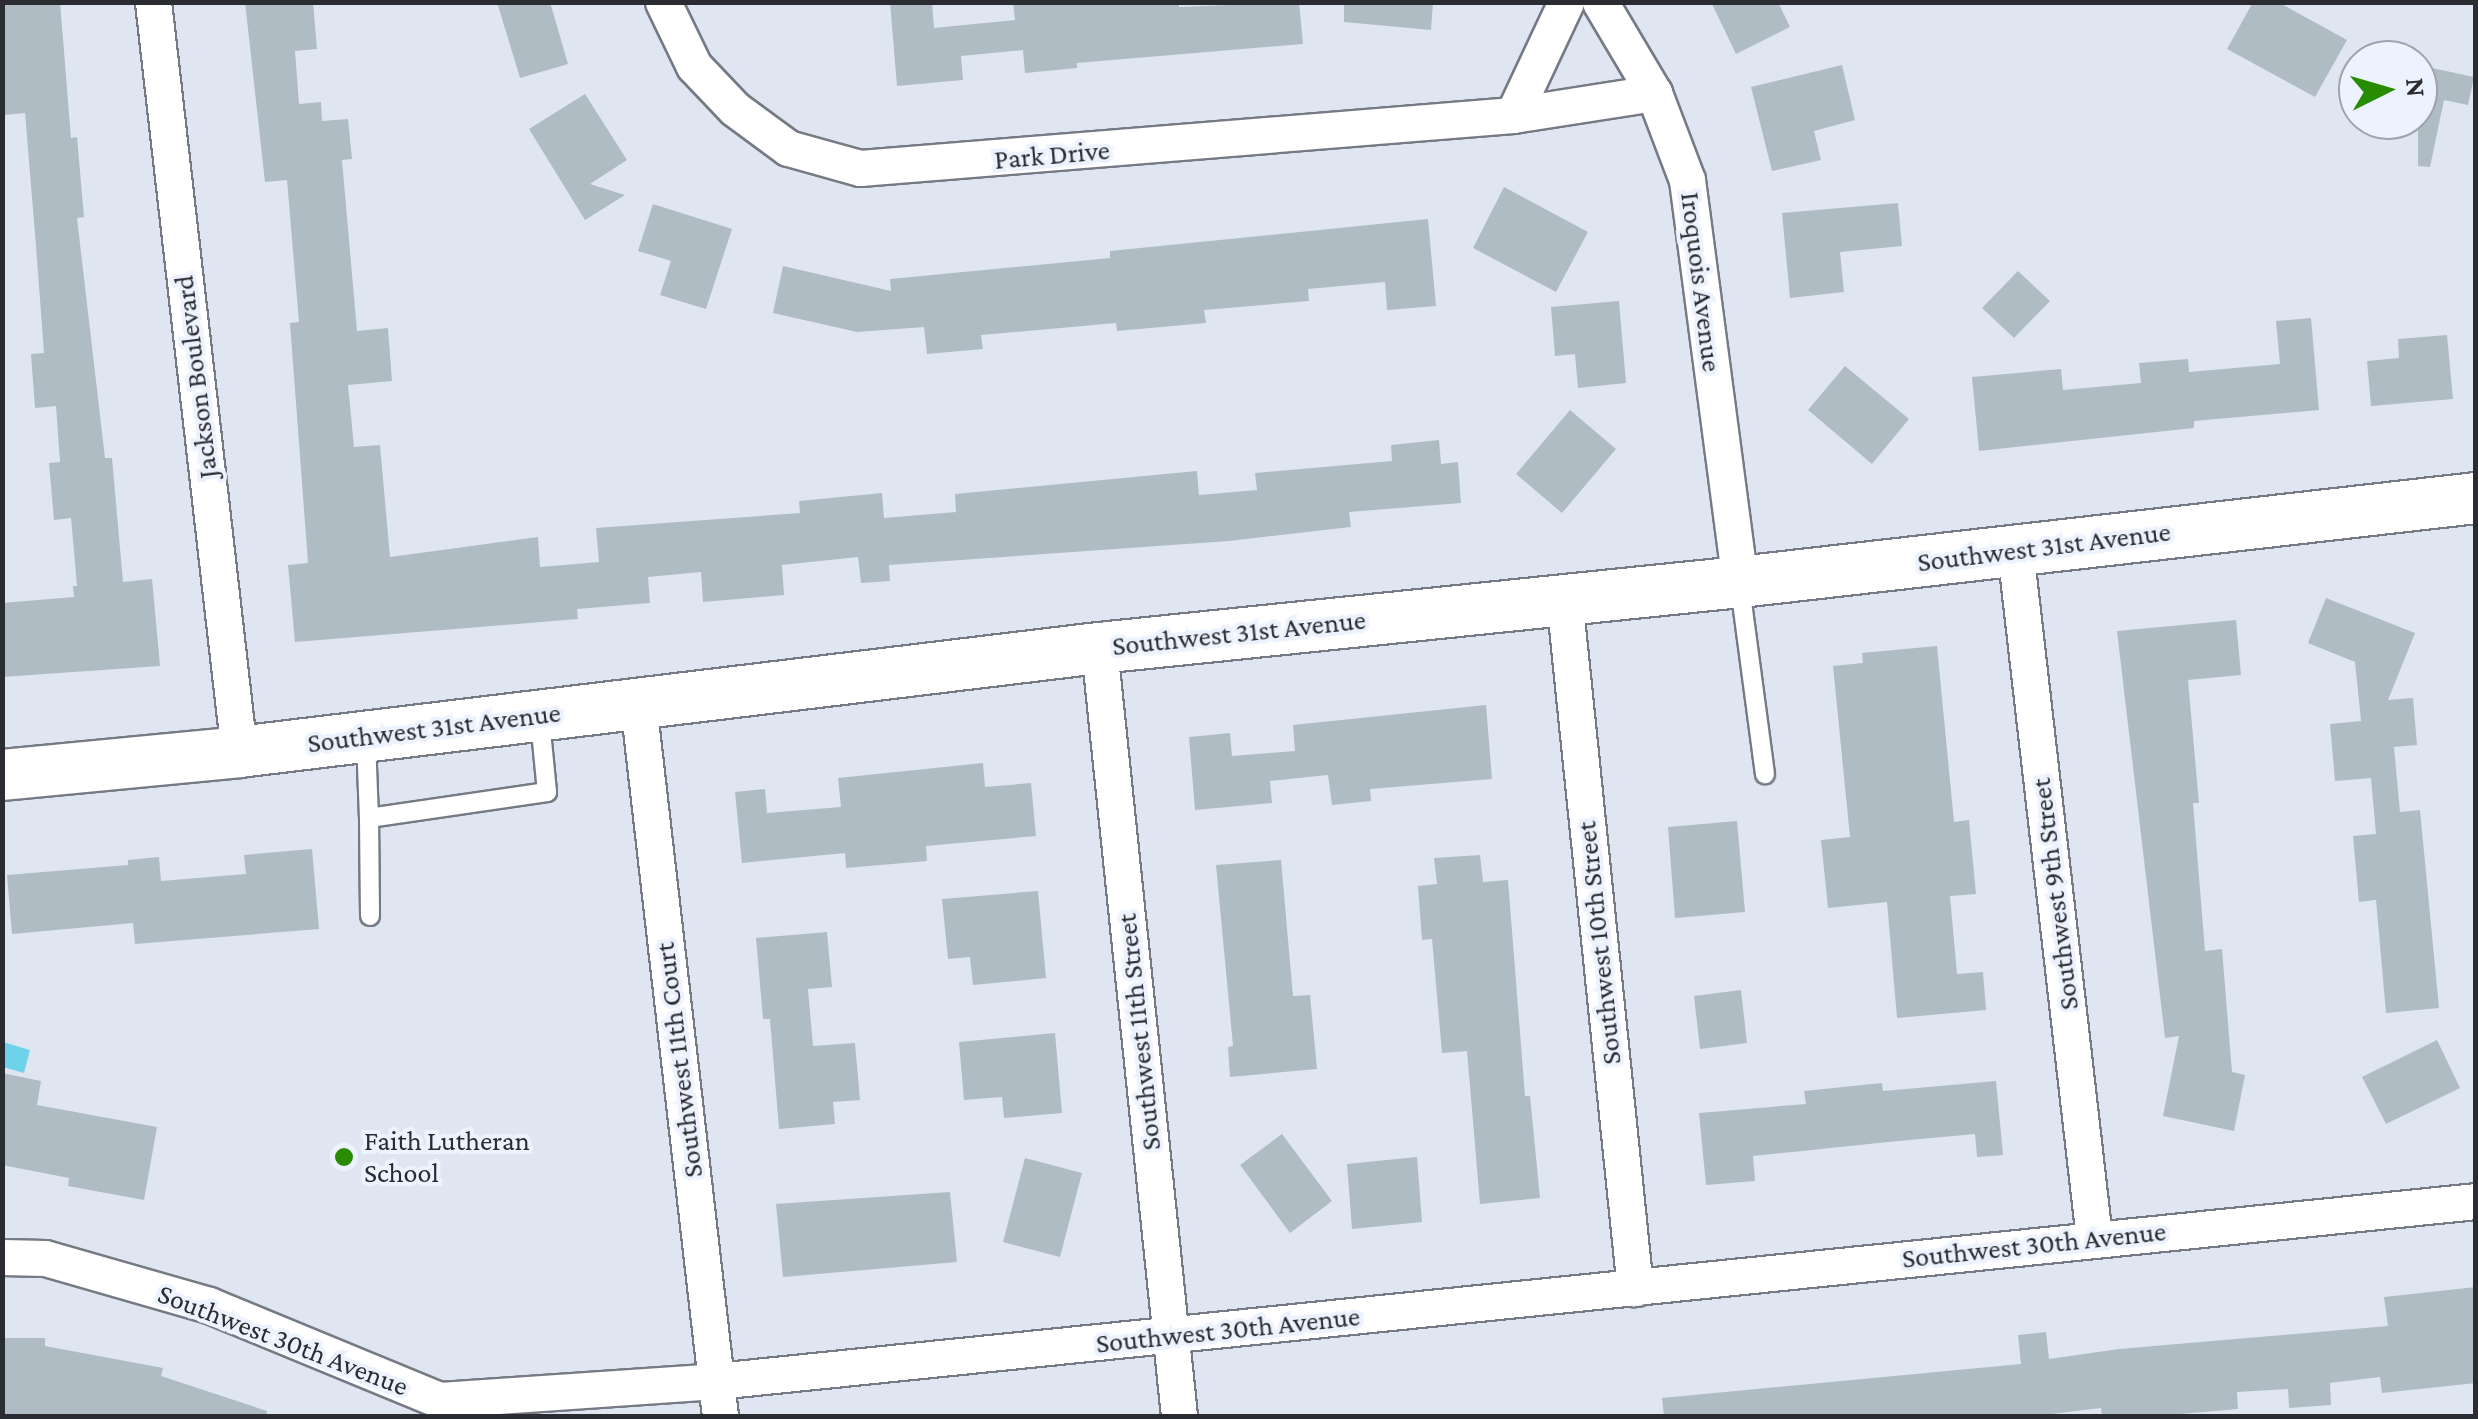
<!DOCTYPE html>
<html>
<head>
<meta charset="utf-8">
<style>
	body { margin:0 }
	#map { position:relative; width:2478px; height:1419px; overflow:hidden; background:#e0e6f1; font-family:"Crimson Pro",serif }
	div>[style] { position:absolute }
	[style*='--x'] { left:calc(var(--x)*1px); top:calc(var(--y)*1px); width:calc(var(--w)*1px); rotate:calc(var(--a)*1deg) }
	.water>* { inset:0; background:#6ed3ea }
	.building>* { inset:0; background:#b0bcc3 }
	.roads { filter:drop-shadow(2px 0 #757a84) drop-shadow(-2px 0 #757a84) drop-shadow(0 2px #757a84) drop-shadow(0 -2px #757a84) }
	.lane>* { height:18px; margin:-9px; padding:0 9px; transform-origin:9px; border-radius:9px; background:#fff }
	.street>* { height:35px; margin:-17.5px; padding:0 17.5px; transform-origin:17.5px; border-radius:17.5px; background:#fff }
	.secondary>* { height:50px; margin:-25px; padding:0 25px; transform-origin:25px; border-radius:25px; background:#fff }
	.dots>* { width:28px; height:28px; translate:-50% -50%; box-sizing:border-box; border:5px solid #edf3fe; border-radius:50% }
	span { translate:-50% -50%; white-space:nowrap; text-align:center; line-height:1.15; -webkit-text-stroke:8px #edf3fe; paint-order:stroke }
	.street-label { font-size:28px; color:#2a2c31 }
	.poi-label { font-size:28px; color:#2a2c31 }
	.left { translate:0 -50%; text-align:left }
	.frame { position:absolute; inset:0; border:5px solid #2a2c31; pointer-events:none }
	.north { position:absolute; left:2338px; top:40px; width:100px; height:100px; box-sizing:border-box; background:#edf3fe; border:2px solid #9fa3ac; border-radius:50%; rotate:85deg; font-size:28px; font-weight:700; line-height:40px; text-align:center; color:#2a2c31 }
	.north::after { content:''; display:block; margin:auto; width:35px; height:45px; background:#288c03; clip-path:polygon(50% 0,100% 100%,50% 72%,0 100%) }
</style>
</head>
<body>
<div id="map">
	<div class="water">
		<div style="clip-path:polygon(3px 1042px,30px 1050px,24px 1073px,3px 1067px)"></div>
	</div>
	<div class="building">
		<div style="clip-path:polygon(2px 2px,60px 2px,71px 138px,77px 137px,84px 217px,77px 218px,105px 458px,112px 458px,123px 582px,152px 579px,160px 666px,2px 677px,2px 603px,74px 597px,73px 586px,77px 586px,71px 518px,54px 520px,49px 463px,60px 462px,56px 406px,35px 408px,31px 354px,44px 353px,36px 246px,25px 113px,4px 115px)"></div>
		<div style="clip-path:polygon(245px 2px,313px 2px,317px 49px,295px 51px,299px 104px,321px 102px,322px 121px,348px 119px,352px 159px,342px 160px,357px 331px,388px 328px,392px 381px,348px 385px,354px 447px,380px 445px,390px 557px,538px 537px,540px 567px,599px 562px,596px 528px,800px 513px,799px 501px,882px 493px,884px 518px,956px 512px,955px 494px,1197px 471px,1199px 495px,1257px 490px,1255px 473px,1392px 461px,1391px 445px,1439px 440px,1441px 464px,1458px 462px,1461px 503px,1349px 512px,1351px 527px,1229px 541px,889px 565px,890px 581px,861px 583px,858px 557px,782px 565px,784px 595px,703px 602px,701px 572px,648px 577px,650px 603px,577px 609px,578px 619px,295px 642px,288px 565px,308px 563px,290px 323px,299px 322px,287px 180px,265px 182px)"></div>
		<div style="clip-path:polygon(497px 2px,550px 2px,568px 64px,520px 78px)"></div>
		<div style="clip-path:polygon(890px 2px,932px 2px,934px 28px,1015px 20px,1013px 2px,1179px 2px,1179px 7px,1299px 2px,1303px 44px,1077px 63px,1077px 68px,1025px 73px,1023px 50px,961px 56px,963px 80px,897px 86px)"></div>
		<div style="clip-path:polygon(1344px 2px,1433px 2px,1431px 30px,1344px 22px)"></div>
		<div style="clip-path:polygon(1711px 2px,1778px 2px,1790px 27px,1736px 54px)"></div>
		<div style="clip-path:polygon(2253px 2px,2278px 2px,2347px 40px,2315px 97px,2227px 49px)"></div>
		<div style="clip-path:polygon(1842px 65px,1855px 120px,1814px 131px,1821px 160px,1772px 171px,1751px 87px)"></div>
		<div style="clip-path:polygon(2418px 65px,2474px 77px,2468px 105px,2444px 100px,2430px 167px,2418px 166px)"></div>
		<div style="clip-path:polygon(585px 94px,627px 160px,590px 184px,625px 195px,585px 220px,529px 129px)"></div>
		<div style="clip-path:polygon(1504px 187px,1588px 232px,1556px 292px,1473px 248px)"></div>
		<div style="clip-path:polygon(1898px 203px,1902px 246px,1840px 252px,1844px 292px,1790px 298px,1782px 213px)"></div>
		<div style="clip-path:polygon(653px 204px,732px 229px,706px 309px,660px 295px,671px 261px,638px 251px)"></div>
		<div style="clip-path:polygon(1428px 219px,1436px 306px,1387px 310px,1385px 282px,1308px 289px,1309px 301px,1204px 310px,1206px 323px,1117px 331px,1116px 323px,981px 335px,983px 349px,927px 354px,924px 327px,857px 332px,773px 313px,783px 266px,891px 291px,890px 279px,1110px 258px,1110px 251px)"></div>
		<div style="clip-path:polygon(2018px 271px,2050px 301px,2014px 338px,1982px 308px)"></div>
		<div style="clip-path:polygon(1619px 301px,1626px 383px,1578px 388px,1575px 354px,1555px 356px,1551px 307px)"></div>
		<div style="clip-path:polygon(2311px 318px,2319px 410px,2194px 421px,2194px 428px,1979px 451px,1972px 377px,2061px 369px,2063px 390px,2141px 383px,2139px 363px,2188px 359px,2189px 372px,2280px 364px,2276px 321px)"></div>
		<div style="clip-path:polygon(2447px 335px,2453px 399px,2371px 406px,2367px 361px,2399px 358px,2398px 339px)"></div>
		<div style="clip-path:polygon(1845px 366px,1909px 419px,1872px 464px,1808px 410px)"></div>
		<div style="clip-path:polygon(1570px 410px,1616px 449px,1562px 513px,1516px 474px)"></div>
		<div style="clip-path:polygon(2326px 598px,2415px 633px,2388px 700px,2413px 698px,2417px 745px,2394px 747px,2400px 812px,2420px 810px,2439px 1008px,2386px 1013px,2376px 900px,2359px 902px,2353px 836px,2376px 834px,2371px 778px,2335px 781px,2330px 724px,2361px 721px,2355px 662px,2308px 643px)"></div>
		<div style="clip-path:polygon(2236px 620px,2241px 675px,2188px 680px,2199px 803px,2193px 803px,2205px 951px,2222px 949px,2232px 1072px,2245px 1075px,2234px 1131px,2163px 1116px,2179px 1036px,2165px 1038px,2117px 631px)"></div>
		<div style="clip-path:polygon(1937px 646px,1954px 822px,1969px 820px,1976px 894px,1950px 896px,1957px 974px,1983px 972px,1986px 1010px,1897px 1018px,1887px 902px,1828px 908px,1821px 840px,1850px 837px,1833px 666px,1863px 663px,1862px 653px)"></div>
		<div style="clip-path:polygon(1486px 705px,1492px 779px,1370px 789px,1371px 801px,1332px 805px,1328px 775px,1270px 781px,1272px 803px,1195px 810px,1189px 737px,1230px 733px,1232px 756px,1295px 751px,1293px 725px)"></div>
		<div style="clip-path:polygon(983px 763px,985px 787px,1031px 783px,1036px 836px,926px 846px,927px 861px,846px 868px,845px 853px,742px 863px,735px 792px,765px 789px,767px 813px,841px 807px,838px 778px)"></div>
		<div style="clip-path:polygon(1737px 821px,1745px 912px,1675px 918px,1668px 827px)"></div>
		<div style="clip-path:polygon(312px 849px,319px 929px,135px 944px,133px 923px,12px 934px,7px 875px,128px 865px,128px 860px,159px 857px,161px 881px,246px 874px,244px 855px)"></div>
		<div style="clip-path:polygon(1480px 855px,1483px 882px,1508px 880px,1525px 1096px,1530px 1096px,1540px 1198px,1480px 1204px,1467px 1051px,1442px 1053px,1432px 939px,1422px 940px,1418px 886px,1437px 884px,1434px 858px)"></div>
		<div style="clip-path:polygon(1281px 860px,1293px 996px,1310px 995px,1317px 1069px,1230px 1077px,1228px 1047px,1233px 1046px,1216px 865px)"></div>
		<div style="clip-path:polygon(1038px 891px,1046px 978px,973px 985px,970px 957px,948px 959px,942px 899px)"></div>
		<div style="clip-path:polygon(827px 932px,832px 987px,808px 989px,813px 1046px,855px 1043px,860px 1100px,833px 1102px,835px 1124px,779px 1129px,770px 1019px,763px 1019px,756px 938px)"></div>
		<div style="clip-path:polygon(1741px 990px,1747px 1043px,1700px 1049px,1694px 996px)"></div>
		<div style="clip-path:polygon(1055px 1033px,1062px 1113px,1004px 1118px,1002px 1097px,964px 1100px,959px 1042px)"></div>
		<div style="clip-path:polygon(2437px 1040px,2460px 1088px,2386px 1124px,2362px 1077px)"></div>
		<div style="clip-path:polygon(2px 1073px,41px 1081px,37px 1105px,157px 1127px,144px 1200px,68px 1186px,69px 1178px,2px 1165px)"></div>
		<div style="clip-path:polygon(1996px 1081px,2003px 1155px,1977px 1157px,1975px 1134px,1888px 1142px,1753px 1156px,1755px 1181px,1706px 1185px,1699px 1113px,1806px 1104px,1804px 1091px,1882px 1083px,1883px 1091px)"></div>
		<div style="clip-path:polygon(1282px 1134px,1332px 1201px,1290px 1233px,1240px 1165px)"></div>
		<div style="clip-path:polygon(1417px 1157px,1422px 1222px,1352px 1229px,1347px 1164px)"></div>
		<div style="clip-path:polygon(1025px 1158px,1082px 1173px,1060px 1257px,1003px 1242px)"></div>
		<div style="clip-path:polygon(950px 1192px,957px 1262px,783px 1277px,776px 1204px)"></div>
		<div style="clip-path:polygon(2476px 1287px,2476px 1383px,2382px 1393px,2380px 1377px,2330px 1383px,2331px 1405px,2289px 1408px,2288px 1389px,2237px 1392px,2238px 1409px,2157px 1416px,2102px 1416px,2101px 1408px,2036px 1416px,1664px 1416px,1662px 1398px,2021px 1364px,2018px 1335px,2046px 1332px,2049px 1359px,2119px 1349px,2388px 1326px,2384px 1297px)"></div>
		<div style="clip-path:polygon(2px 1338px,45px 1338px,45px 1346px,163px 1368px,161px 1376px,267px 1411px,266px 1416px,2px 1416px)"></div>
	</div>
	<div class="roads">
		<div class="lane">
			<div style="--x:1740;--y:587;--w:189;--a:82.4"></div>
			<div style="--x:366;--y:740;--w:78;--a:87.8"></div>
			<div style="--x:369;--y:818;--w:180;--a:-8.3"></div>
			<div style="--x:547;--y:792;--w:72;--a:-95.6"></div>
			<div style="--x:369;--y:818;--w:98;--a:89.4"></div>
		</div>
		<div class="street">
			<div style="--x:153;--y:2;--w:755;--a:83.46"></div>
			<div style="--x:663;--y:2;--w:71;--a:64.2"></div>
			<div style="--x:694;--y:66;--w:59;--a:46.4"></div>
			<div style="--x:735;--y:109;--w:66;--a:36.3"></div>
			<div style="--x:788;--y:148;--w:75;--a:15.5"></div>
			<div style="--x:860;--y:168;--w:655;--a:-4.64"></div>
			<div style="--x:1513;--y:115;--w:143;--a:-8.9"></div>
			<div style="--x:1600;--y:2;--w:106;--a:59.3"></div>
			<div style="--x:1654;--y:93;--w:93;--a:69.2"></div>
			<div style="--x:1687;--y:180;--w:405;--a:82.5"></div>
			<div style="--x:1513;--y:115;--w:125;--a:-64.9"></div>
			<div style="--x:2015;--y:550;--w:693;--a:83.45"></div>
			<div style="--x:1564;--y:598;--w:694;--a:84.13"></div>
			<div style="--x:1099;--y:648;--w:772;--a:84.05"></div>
			<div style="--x:638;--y:703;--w:718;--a:83.44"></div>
			<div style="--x:2;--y:1257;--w:43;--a:1.3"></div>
			<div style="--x:45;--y:1258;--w:171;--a:16"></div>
			<div style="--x:209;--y:1305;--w:249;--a:22.4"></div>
			<div style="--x:439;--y:1400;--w:278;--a:-3.9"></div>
			<div style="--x:716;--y:1381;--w:1769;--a:-5.84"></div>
		</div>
		<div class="secondary">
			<div style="--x:2;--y:775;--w:238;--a:-5.5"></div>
			<div style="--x:239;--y:752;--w:866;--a:-6.9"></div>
			<div style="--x:1099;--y:648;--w:644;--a:-5.88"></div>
			<div style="--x:1740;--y:582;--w:741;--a:-6.51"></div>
		</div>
	</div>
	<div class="dots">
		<div style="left:344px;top:1157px;background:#288c03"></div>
	</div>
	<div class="street-label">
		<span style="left:1052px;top:155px;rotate:-5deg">Park Drive</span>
		<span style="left:1701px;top:282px;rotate:83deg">Iroquois Avenue</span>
		<span style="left:196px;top:377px;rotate:-97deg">Jackson Boulevard</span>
		<span style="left:2044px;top:547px;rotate:-7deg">Southwest 31st Avenue</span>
		<span style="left:1239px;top:633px;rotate:-6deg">Southwest 31st Avenue</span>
		<span style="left:434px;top:728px;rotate:-7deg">Southwest 31st Avenue</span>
		<span style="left:2055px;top:894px;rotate:-97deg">Southwest 9th Street</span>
		<span style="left:1599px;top:943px;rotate:-96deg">Southwest 10th Street</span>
		<span style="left:1139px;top:1032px;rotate:-96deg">Southwest 11th Street</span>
		<span style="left:679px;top:1060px;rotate:-97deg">Southwest 11th Court</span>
		<span style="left:2034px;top:1245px;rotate:-6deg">Southwest 30th Avenue</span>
		<span style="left:1228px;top:1330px;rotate:-6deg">Southwest 30th Avenue</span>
		<span style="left:283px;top:1340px;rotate:21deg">Southwest 30th Avenue</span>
	</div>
	<div class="poi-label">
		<span class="left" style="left:364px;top:1157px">Faith Lutheran<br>School</span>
	</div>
	<div class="frame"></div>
	<div class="north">N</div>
</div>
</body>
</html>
